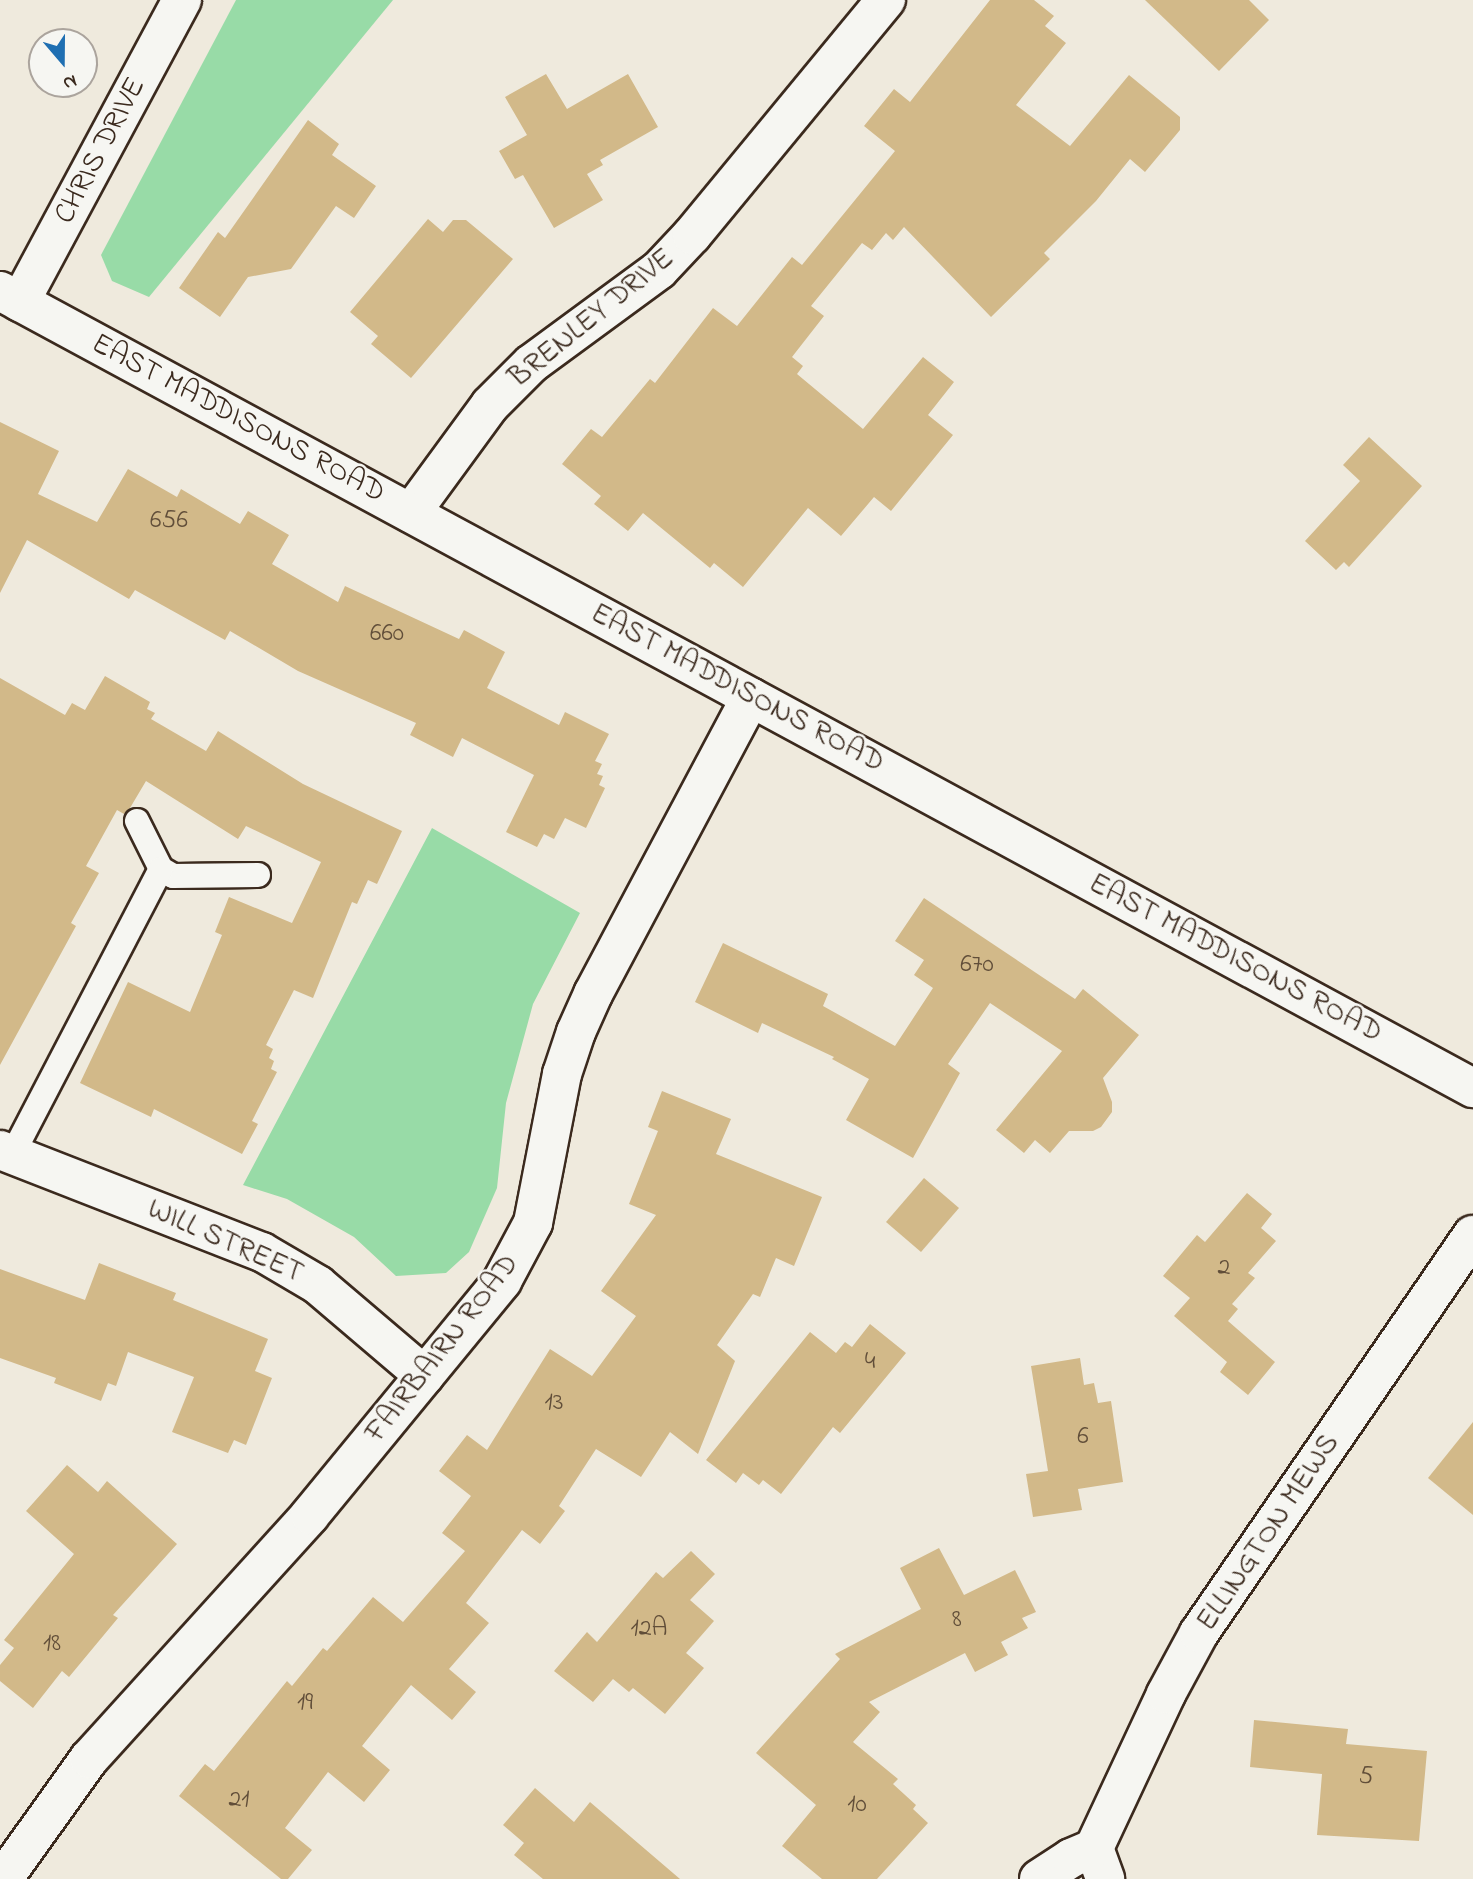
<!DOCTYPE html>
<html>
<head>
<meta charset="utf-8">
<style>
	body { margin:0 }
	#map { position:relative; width:1473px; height:1879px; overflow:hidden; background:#efeadd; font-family:"Indie Flower",sans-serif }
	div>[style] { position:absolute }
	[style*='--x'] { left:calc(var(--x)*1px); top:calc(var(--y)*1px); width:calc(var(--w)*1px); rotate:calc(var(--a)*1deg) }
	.green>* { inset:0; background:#98dba7 }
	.building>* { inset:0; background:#d2b989 }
	.roads { filter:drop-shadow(2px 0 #3b2a1e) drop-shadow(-2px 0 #3b2a1e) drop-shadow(0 2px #3b2a1e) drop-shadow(0 -2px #3b2a1e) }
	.service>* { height:24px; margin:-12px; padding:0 12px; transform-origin:12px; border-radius:12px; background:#f6f6f2 }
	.minor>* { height:38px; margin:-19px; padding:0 19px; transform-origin:19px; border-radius:19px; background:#f6f6f2 }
	.tertiary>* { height:38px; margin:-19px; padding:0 19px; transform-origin:19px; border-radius:19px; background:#f6f6f2 }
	span { translate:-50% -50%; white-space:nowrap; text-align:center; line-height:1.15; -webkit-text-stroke:5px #f6f6f2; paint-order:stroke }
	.number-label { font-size:26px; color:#614e39 }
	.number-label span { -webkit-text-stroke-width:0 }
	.street-label { font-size:30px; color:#3b2a1e }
	.north { position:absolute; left:28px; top:28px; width:70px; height:70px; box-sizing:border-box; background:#f6f6f2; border:2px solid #aba49d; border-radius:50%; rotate:160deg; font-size:19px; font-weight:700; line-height:28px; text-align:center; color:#3b2a1e }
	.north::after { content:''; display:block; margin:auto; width:24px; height:32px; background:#1f6fb2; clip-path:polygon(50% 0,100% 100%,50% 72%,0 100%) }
</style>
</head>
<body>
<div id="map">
	<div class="green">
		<div style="clip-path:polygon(236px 0,393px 0,149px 297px,112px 281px,101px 255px)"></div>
		<div style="clip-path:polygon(432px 828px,580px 913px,533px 1004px,506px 1103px,497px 1188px,469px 1252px,446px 1273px,396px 1276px,354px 1237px,287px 1199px,243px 1185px)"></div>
	</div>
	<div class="building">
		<div style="clip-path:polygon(990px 0,1034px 0,1054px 16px,1045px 26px,1066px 43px,1016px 105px,1070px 146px,1129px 75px,1180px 117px,1180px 130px,1145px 172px,1130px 159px,1096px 201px,1044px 253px,1050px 259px,991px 317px,904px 227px,893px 240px,886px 233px,872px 250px,862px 243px,811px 306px,824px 316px,792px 357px,803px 366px,797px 374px,863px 429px,923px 357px,954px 382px,928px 415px,953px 435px,891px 511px,874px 497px,841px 536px,808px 508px,743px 587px,714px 563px,710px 568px,643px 513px,628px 531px,594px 504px,601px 496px,562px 464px,591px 429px,602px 437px,650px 379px,655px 383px,713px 308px,737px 326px,792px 257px,802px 265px,895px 151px,864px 126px,894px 89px,910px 102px)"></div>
		<div style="clip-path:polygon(1145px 0,1249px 0,1269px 20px,1219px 71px)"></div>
		<div style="clip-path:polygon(546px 74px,567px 109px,628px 74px,658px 127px,600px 160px,603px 165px,587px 174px,603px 200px,554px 228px,523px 175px,515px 179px,499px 151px,527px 135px,505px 97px)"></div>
		<div style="clip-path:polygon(308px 120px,339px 144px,332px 155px,376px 186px,354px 218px,336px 206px,291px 269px,248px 277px,220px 317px,179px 288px,218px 232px,225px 238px)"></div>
		<div style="clip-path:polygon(428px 219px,443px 232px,453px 220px,466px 220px,513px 259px,411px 378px,371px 344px,378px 336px,350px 312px)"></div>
		<div style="clip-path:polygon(0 422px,59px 451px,38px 494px,97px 522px,128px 469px,177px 497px,181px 489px,240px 524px,248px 511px,289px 535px,272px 564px,338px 602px,345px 586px,459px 639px,464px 630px,505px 652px,487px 688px,559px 725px,565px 712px,609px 734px,595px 761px,602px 764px,597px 774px,603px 776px,599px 785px,605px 788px,586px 828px,565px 818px,554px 839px,544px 834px,537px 847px,506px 832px,534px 775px,462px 738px,453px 757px,410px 735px,416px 723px,298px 671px,230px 631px,225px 640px,135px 590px,129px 599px,27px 540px,0 593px)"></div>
		<div style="clip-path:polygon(1369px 437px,1422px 486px,1349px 567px,1344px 562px,1336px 570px,1305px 541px,1360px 481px,1343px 465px)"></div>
		<div style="clip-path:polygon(105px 676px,150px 702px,147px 709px,155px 713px,151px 719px,206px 751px,218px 731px,303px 784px,402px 831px,377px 884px,368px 880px,357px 904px,352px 902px,313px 998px,294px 990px,266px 1045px,273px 1049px,269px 1058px,274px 1061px,271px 1069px,277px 1072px,252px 1121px,258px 1124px,242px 1154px,154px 1109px,151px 1117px,80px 1083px,128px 982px,190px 1012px,222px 935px,215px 932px,229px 897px,292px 923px,321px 862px,246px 826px,238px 839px,146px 781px,130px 808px,124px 814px,117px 810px,86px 866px,99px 873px,71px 923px,76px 926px,0 1065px,0 678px,65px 715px,72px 703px,85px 710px)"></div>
		<div style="clip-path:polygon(924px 898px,1075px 999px,1083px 989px,1139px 1035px,1103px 1078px,1112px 1102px,1112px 1112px,1101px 1127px,1093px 1131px,1069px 1131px,1050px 1153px,1035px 1140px,1024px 1153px,996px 1130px,1062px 1051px,990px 1003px,948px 1064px,960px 1073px,913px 1158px,846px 1120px,869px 1079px,832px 1059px,834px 1057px,762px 1023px,758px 1033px,695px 1002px,723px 943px,828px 994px,823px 1006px,895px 1046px,933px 988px,914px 975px,924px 960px,895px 941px)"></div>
		<div style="clip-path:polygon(662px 1091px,731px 1119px,716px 1154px,822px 1197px,794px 1266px,776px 1258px,760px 1297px,753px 1294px,717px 1345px,735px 1361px,698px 1454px,670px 1432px,641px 1477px,596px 1449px,559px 1506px,565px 1511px,540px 1544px,522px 1530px,466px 1603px,489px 1623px,449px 1669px,476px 1692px,452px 1720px,411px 1685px,362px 1746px,390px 1770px,364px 1802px,328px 1772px,285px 1828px,312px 1850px,288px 1879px,281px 1879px,179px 1796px,205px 1764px,214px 1771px,287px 1681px,292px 1686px,323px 1648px,327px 1651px,373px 1597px,403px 1622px,465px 1551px,442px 1533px,471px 1496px,439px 1471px,467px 1435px,487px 1450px,550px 1349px,592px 1376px,636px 1316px,601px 1291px,656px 1215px,629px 1204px,658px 1131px,648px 1127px)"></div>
		<div style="clip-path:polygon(924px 1178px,959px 1208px,921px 1252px,886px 1222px)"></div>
		<div style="clip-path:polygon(1247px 1193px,1272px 1214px,1261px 1228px,1276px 1241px,1248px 1273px,1255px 1278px,1232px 1304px,1238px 1309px,1228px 1321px,1275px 1362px,1248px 1395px,1220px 1372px,1227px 1362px,1174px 1316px,1190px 1298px,1163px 1276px,1197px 1235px,1205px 1242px)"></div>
		<div style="clip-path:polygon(99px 1263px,176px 1293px,173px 1300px,268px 1339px,255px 1371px,272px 1378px,246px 1445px,234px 1440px,228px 1453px,172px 1432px,194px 1377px,128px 1352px,116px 1386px,108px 1383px,101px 1401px,54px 1383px,56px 1378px,0 1358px,0 1269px,85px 1300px)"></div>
		<div style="clip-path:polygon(870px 1324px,906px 1353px,840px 1433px,833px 1427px,781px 1494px,763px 1480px,759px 1485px,743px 1473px,736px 1483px,706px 1460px,810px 1332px,836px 1353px,845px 1342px,852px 1347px)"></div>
		<div style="clip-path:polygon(1080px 1358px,1084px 1385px,1094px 1383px,1098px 1403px,1111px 1401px,1123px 1482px,1078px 1489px,1082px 1510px,1033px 1517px,1026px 1474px,1048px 1471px,1031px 1366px)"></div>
		<div style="clip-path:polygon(1473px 1422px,1473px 1515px,1428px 1478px)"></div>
		<div style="clip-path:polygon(67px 1465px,98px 1492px,107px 1481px,177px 1544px,113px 1615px,118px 1618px,69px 1677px,62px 1671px,33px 1708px,0 1681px,0 1665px,14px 1648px,4px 1640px,74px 1554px,26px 1511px)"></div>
		<div style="clip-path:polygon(939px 1548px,964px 1595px,1015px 1570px,1036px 1612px,1022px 1618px,1028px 1628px,1001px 1642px,1008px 1655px,975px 1672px,965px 1653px,869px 1702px,880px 1712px,853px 1742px,898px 1779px,893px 1784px,916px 1805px,913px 1809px,928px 1823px,877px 1879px,822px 1879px,782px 1846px,816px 1805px,756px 1753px,840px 1659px,835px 1654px,921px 1609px,900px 1568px)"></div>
		<div style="clip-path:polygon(691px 1551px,715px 1574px,690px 1600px,714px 1621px,686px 1653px,704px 1668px,665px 1714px,633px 1688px,629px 1692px,613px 1679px,593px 1702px,554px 1671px,587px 1632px,597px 1642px,656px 1572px,663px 1578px)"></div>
		<div style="clip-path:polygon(1254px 1720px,1348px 1729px,1346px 1744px,1427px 1751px,1419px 1841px,1317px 1835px,1322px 1774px,1250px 1767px)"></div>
		<div style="clip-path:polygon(535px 1788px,574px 1822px,590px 1802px,680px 1879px,543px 1879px,514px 1855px,524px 1843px,503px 1825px)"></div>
	</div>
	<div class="roads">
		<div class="service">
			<div style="--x:137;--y:821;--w:54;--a:63.4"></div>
			<div style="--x:161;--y:869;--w:14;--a:30"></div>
			<div style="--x:173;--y:876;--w:85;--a:-0.7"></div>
			<div style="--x:12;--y:1155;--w:322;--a:-62.5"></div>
		</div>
		<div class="minor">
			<div style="--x:20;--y:302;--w:343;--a:-61.8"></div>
			<div style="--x:411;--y:513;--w:134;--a:-53.8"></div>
			<div style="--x:490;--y:405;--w:58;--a:-45"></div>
			<div style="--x:531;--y:364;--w:159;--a:-36.3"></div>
			<div style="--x:659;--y:270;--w:48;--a:-46.7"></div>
			<div style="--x:692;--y:235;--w:305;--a:-50.5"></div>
			<div style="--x:0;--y:1150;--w:281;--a:21.3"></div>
			<div style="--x:262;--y:1252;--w:65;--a:30.5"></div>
			<div style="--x:318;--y:1285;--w:140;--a:40.4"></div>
			<div style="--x:1094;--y:1848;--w:33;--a:70"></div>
			<div style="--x:3;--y:1879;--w:148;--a:-54.4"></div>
			<div style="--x:89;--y:1759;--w:329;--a:-47.8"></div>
			<div style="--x:310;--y:1515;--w:303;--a:-50.6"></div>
			<div style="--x:502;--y:1281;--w:66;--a:-61.9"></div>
			<div style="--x:533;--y:1223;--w:152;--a:-79"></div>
			<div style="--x:562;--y:1074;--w:44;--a:-71.6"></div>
			<div style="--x:576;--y:1032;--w:42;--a:-65.9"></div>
			<div style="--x:593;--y:994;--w:336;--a:-62"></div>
			<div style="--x:1039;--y:1879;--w:38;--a:-33"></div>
			<div style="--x:1071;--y:1858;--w:25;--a:-23"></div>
			<div style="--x:1094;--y:1848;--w:170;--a:-64.9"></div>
			<div style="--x:1166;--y:1694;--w:69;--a:-61.6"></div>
			<div style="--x:1199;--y:1633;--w:483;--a:-55.5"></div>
		</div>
		<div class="tertiary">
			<div style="--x:0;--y:291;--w:1675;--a:28.42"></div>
		</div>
	</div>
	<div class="number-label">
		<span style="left:169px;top:522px">656</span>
		<span style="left:387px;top:635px">660</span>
		<span style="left:977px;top:966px">670</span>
		<span style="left:1224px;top:1269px">2</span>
		<span style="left:870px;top:1363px">4</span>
		<span style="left:554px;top:1404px">13</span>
		<span style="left:1083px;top:1438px">6</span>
		<span style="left:957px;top:1621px">8</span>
		<span style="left:649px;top:1630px">12A</span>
		<span style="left:52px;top:1645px">18</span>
		<span style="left:305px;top:1704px">19</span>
		<span style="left:1366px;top:1778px">5</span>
		<span style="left:239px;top:1801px">21</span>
		<span style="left:857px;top:1806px">10</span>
	</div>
	<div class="street-label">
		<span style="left:101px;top:151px;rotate:-62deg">CHRIS DRIVE</span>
		<span style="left:592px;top:319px;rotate:-39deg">BRENLEY DRIVE</span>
		<span style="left:238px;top:419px;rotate:28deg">EAST MADDISONS ROAD</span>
		<span style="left:737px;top:689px;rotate:28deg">EAST MADDISONS ROAD</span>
		<span style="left:1235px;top:959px;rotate:28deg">EAST MADDISONS ROAD</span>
		<span style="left:225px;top:1242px;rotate:24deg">WILL STREET</span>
		<span style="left:443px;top:1349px;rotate:-52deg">FAIRBAIRN ROAD</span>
		<span style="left:1269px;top:1533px;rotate:-56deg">ELLINGTON MEWS</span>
	</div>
	<div class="north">N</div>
</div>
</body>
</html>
